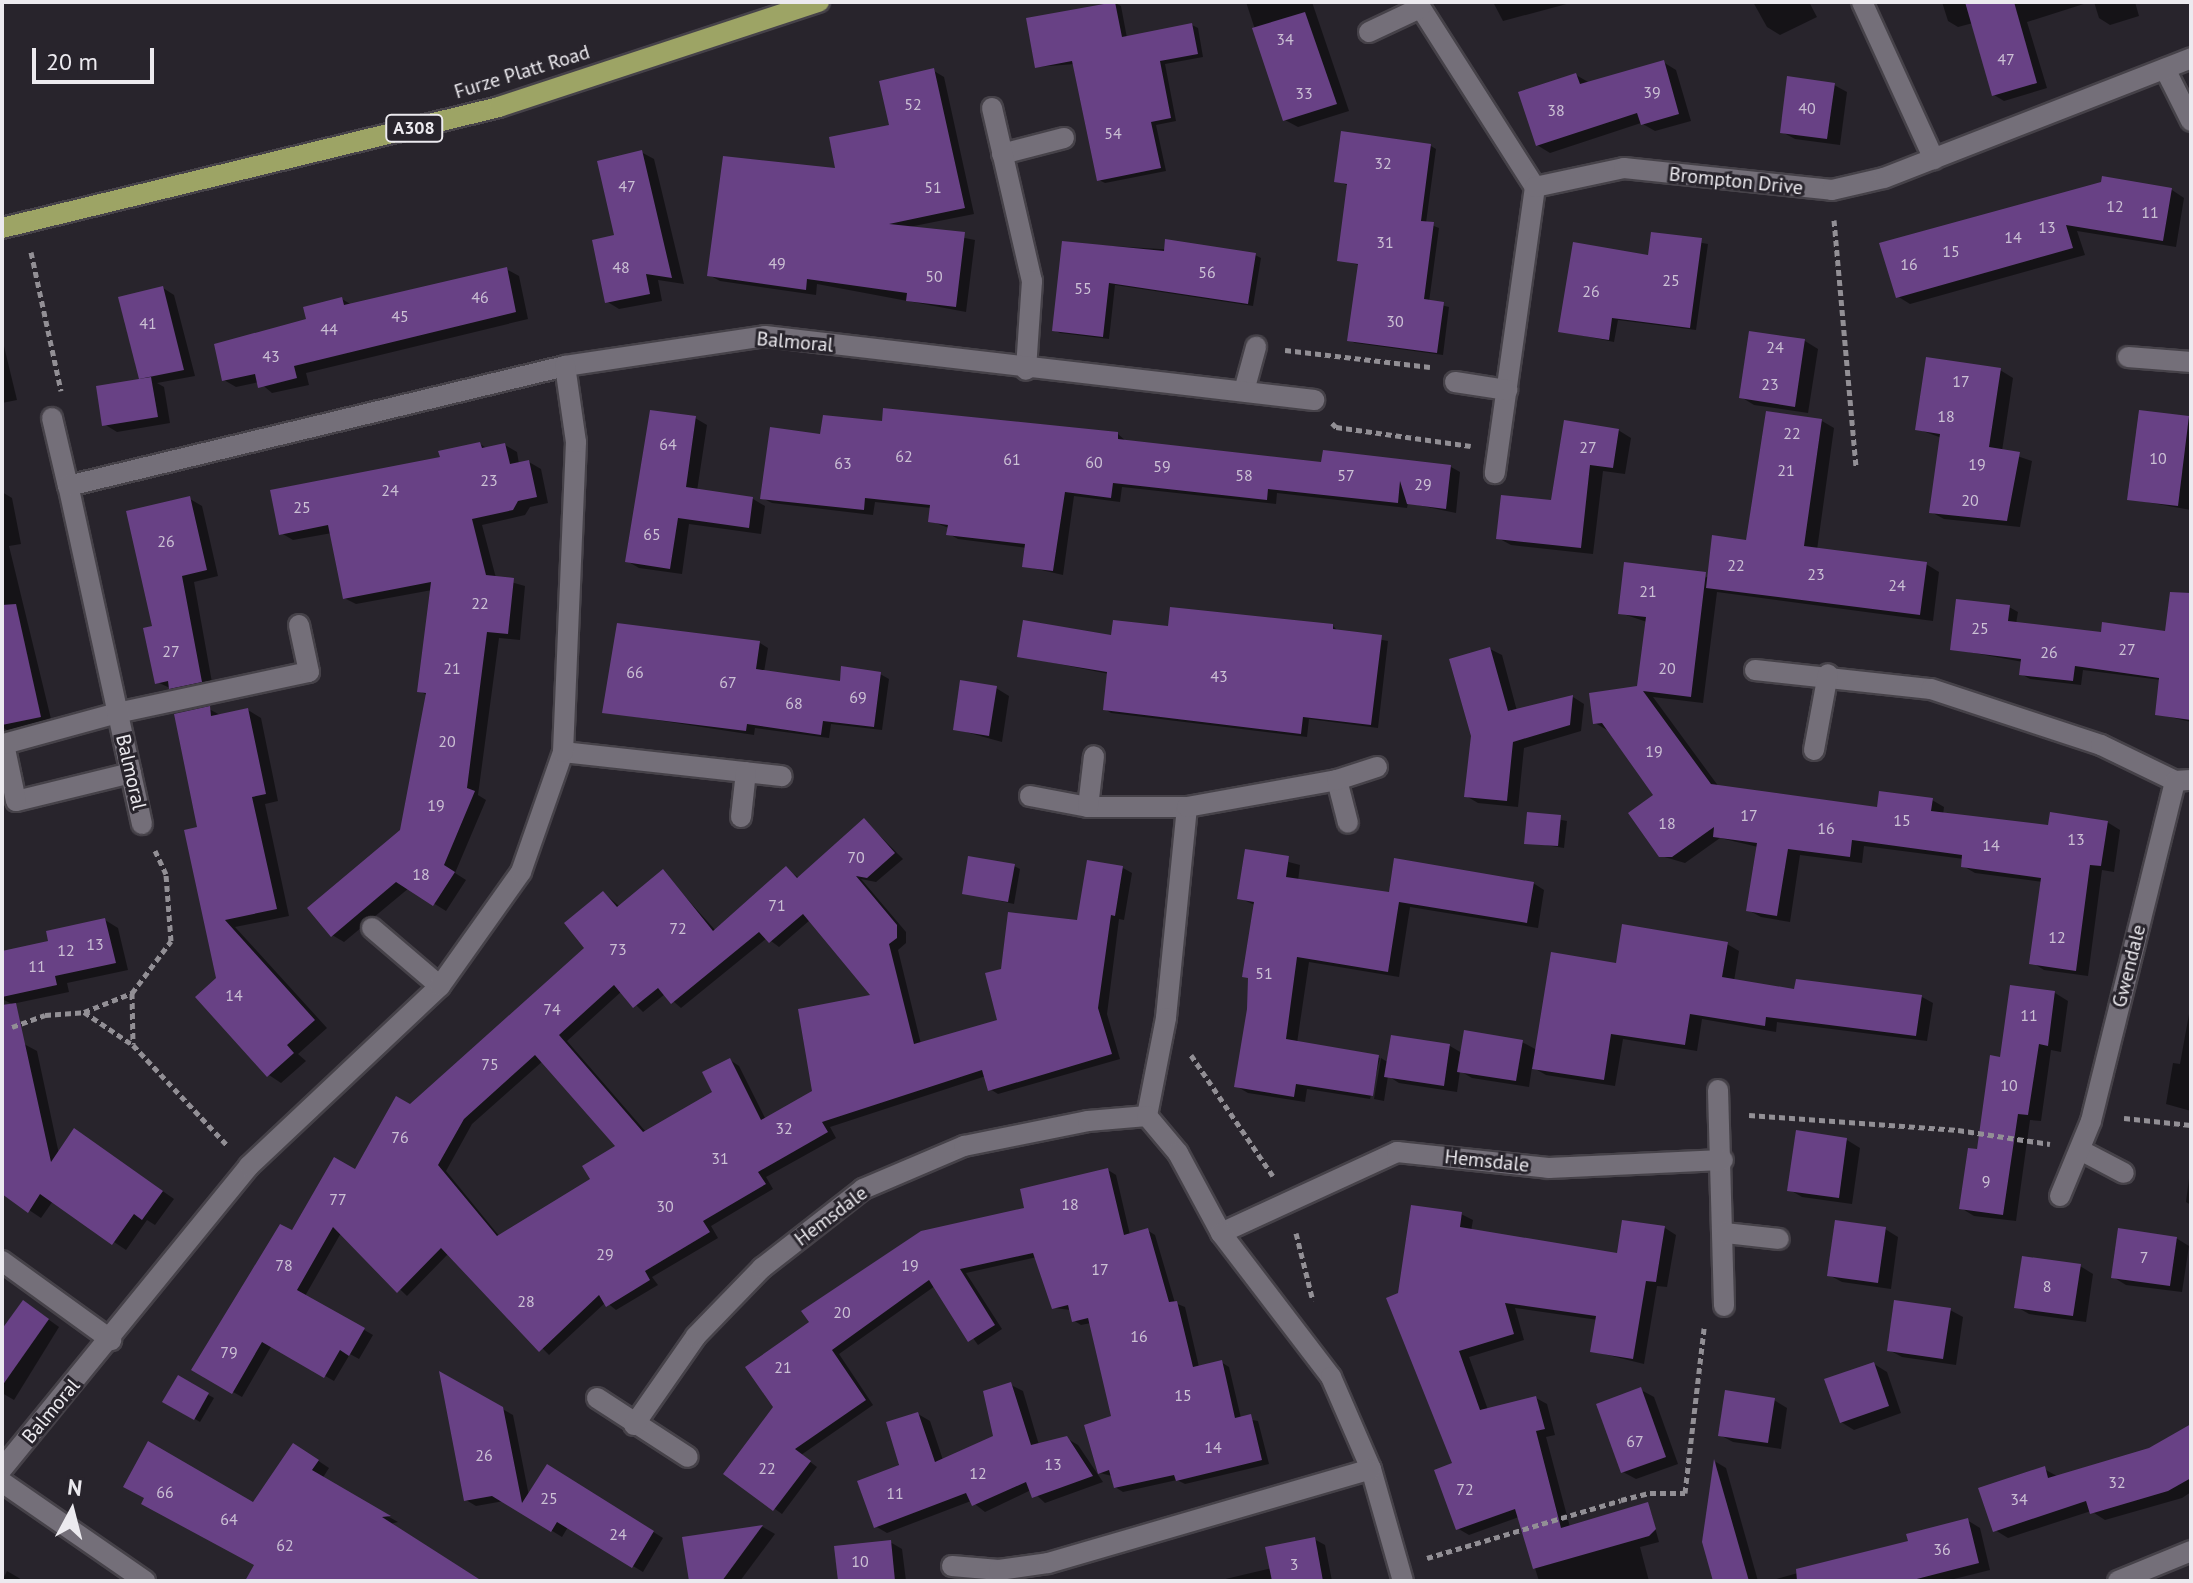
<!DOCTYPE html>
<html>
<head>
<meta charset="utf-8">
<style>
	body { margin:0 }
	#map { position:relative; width:2193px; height:1583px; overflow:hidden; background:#28242c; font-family:"PT Sans",sans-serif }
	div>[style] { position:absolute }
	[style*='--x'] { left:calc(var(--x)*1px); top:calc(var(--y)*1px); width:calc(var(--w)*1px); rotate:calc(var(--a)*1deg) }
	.shadow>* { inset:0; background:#0007 }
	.building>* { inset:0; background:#684185 }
	.path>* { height:5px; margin-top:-2.5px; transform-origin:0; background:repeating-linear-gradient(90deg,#928f95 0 6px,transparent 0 10px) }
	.roads { filter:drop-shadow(2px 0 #464249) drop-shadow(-2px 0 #464249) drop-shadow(0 2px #464249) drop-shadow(0 -2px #464249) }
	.service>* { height:20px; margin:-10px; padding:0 10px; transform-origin:10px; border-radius:10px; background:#746f79 }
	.minor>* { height:20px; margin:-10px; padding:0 10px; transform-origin:10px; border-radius:10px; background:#746f79 }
	.primary>* { height:20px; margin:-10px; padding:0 10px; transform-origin:10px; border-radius:10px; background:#9da465 }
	span { translate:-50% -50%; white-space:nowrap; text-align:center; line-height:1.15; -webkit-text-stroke:6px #28242c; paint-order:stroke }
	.number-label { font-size:16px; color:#cbc0d4 }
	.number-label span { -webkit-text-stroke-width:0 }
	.shield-label span { padding:2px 6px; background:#28242c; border:2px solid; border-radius:6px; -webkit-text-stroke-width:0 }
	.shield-label { font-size:18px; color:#eceaef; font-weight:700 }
	.street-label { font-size:20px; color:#eceaef }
	.frame { position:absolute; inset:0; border:4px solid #eceaef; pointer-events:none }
	.north { position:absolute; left:32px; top:1471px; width:80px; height:80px; -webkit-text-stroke:6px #28242c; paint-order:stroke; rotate:7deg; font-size:22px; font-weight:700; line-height:32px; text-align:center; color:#eceaef }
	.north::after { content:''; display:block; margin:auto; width:28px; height:36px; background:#eceaef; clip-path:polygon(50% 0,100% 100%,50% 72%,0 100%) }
	.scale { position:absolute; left:32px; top:48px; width:122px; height:36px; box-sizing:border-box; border:4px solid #eceaef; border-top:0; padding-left:10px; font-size:24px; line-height:28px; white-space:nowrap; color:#eceaef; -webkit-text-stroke:6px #28242c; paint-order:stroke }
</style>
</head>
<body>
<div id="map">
	<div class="shadow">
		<div style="clip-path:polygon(1246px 2px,1312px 2px,1349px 111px,1298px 127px,1285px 120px)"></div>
		<div style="clip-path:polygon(1493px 2px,1574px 2px,1503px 21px)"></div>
		<div style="clip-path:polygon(1753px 2px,1809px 2px,1817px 17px,1780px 35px,1767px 27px)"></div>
		<div style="clip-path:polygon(1942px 2px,2090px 2px,2027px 22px,2047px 88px,2004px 101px,1994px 95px,1973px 23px,1958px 27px,1948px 21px)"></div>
		<div style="clip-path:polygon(2094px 2px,2135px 2px,2139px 16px,2110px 25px,2099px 18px)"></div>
		<div style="clip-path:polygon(1115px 3px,1121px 6px,1127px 38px,1192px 25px,1198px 28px,1203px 57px,1165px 64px,1176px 121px,1156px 125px,1166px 171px,1105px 183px,1099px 180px,1075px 64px,1037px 67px)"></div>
		<div style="clip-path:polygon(1663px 62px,1676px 70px,1691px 121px,1655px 131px,1641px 123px,1550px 153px,1537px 145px,1576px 75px,1590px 83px)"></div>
		<div style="clip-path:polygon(934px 71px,944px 77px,974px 214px,909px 227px,975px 240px,966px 312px,817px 284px,816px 295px,720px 281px,709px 275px,891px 127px)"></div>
		<div style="clip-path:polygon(1834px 85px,1847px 92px,1840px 145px,1795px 139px,1782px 132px)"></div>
		<div style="clip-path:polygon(1431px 146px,1436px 149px,1426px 223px,1439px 228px,1429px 302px,1449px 307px,1443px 355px,1355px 343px,1349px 340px,1359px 265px,1339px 260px,1349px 186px,1337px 181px)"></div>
		<div style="clip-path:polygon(641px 152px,654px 159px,684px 284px,658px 280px,662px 301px,619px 309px,606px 301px,617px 237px)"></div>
		<div style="clip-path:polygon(2172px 190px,2184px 198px,2176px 247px,2077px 231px,2085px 255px,1910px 304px,1897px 296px,1882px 245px)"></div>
		<div style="clip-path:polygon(1653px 234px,1708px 244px,1696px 330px,1618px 320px,1614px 342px,1560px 331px,1650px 257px)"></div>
		<div style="clip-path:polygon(1064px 243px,1255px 255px,1261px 258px,1253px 306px,1115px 285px,1109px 339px,1060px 333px,1054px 330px)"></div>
		<div style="clip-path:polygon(506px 269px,519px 276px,528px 319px,306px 373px,309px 385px,272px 393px,259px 382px,236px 387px,224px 380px,342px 299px,352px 305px)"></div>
		<div style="clip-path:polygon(163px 288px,174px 295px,195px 376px,157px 383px,164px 387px,170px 423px,117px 432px,104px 424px,146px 380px,141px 377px)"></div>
		<div style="clip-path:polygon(1751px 333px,1805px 341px,1818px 349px,1808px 413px,1754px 405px,1741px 397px)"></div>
		<div style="clip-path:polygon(2px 338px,17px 400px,2px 403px)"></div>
		<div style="clip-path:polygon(2000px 370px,2013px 378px,2002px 451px,2032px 461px,2020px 527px,1944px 519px,1931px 512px,1942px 438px,1917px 429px)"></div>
		<div style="clip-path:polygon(2140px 412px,2191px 419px,2191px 510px,2129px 499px)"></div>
		<div style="clip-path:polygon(695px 418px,707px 425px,697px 491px,753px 499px,765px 506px,761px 534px,689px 524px,682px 574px,639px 568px,627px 561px)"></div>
		<div style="clip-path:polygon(1822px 421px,1834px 428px,1817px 550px,1926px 564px,1939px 572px,1933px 621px,1717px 592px,1703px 703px,1653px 697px,1719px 787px,1879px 809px,1932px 800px,1944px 807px,1943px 815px,2050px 828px,2107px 822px,2120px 830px,2114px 872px,2102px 870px,2088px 976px,2044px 970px,2031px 962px,2043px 882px,1975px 873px,1963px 866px,1964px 859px,1864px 846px,1862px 863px,1800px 855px,1790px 922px,1761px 917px,1748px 910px,1758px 847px,1720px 838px,1685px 863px,1661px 856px,1656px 795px,1607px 730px,1595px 723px,1639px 688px,1647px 622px,1620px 613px,1709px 576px,1748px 542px)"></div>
		<div style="clip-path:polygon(883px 423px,1118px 434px,1127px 442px,1323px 464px,1451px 467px,1460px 472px,1456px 513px,1408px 503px,1407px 508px,1277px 493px,1276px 504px,1122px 487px,1120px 502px,1074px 496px,1063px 575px,1024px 566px,1027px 548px,958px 539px,949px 534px,949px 528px,930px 521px,931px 508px,875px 502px,873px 515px,772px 503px,762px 498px,822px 436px)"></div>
		<div style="clip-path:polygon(1618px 430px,1631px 438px,1625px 474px,1603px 471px,1593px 554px,1511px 545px,1498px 538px,1552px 502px)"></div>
		<div style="clip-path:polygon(480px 444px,488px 449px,505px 445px,517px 452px,519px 464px,529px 462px,541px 469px,548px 503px,530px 507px,525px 515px,482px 525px,496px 578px,525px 586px,520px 640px,499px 638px,478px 795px,486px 800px,455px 873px,466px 880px,446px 911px,409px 888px,344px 942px,332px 935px,402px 832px,428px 696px,420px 691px,432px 590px,356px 604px,344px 598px,332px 533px,293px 540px,281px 533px)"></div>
		<div style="clip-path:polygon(2px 492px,12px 498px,21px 544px,9px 546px,52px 723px,10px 732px,2px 727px)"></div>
		<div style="clip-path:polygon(190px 499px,202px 506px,218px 576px,194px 582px,213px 688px,183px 694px,157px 682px,154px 628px)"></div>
		<div style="clip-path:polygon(2009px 607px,2018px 612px,2016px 624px,2103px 634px,2191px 635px,2191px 722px,2157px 714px,2161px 680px,2083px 670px,2081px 685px,2030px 679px,2021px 674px,2023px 662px,1952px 649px)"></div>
		<div style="clip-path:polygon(1333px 626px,1339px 632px,1388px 641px,1378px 728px,1309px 719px,1307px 737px,1111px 713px,1105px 709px,1109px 674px,1019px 656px,1170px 628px)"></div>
		<div style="clip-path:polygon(760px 643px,768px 648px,764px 672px,841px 683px,880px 674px,889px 679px,882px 730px,831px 724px,829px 738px,755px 728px,754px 735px,604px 712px)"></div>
		<div style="clip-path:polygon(1490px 649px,1502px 655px,1517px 711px,1573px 697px,1584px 704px,1581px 731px,1524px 748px,1518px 807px,1478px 803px,1466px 796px)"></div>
		<div style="clip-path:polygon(996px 688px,1009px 696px,1002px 742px,955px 729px)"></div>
		<div style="clip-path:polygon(209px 709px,222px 716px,248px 710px,261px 718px,278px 801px,265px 804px,289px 916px,235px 927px,327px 1028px,298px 1054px,306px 1061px,281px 1083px,269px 1075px,218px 979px,199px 829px)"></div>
		<div style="clip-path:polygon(1529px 814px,1567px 821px,1564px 848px,1526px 842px)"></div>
		<div style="clip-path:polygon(evenodd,865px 821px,903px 859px,876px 882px,861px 879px,906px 932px,906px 943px,898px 950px,921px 1044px,1000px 1021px,1003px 970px,1079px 922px,1123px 868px,1132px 873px,1124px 920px,1119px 919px,1107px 1014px,1120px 1059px,998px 1094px,990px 1089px,986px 1076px,830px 1127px,836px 1138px,766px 1177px,773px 1189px,711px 1226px,718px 1238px,652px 1277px,658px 1285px,616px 1310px,606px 1302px,549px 1355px,449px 1253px,407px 1296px,341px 1233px,305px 1296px,373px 1335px,359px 1359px,350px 1354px,334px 1381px,272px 1345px,242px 1397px,194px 1370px,293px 1233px,355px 1172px,411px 1106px,587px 948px,604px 893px,620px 907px,663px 872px,716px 931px,786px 869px,799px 878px,865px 821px,810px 920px,874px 997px,814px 1092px,766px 1120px,739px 1066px,730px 1060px,714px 1093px,646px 1132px,567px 1041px,622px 991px,643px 1012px,665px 994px,681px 1008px,767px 938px,779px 947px,810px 920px,865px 821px,543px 1061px,618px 1147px,593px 1179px,500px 1237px,446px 1171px,472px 1124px,543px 1061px)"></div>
		<div style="clip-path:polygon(1247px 851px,1300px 865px,1298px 881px,1390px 894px,1533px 883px,1544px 890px,1538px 928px,1410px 907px,1399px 977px,1309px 962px,1297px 1043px,1380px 1058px,1370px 1099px,1307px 1089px,1305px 1102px,1248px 1093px,1236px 1086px,1249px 1009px,1255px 905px,1239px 898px)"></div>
		<div style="clip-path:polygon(1014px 866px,1020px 869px,1014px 904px,964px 893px)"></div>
		<div style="clip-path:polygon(105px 920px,118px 928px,128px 970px,67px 983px,69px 992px,12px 1004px,2px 999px,2px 953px,50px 942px)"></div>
		<div style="clip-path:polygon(1727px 944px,1739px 951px,1734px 981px,1796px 991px,1922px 997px,1933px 1003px,1927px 1041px,1777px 1022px,1776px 1032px,1702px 1019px,1697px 1051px,1623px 1039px,1615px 1086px,1546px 1075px,1532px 1067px,1529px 1087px,1472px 1078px,1460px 1071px,1457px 1092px,1399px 1083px,1388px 1076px,1384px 1101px,1374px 1099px,1381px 1058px,1389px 1063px,1393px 1037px,1450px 1046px,1462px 1053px,1522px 1042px,1537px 1050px,1617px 966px)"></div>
		<div style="clip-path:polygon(2012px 987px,2055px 993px,2068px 1001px,2061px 1052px,2051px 1050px,2041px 1121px,2030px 1120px,2016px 1221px,1974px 1216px,1961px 1208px,2002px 1059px)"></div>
		<div style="clip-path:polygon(2191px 1003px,2191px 1111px,2166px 1104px,2173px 1063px,2180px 1064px)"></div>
		<div style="clip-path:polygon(24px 1044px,37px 1051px,59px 1154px,87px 1138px,174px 1199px,155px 1225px,147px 1220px,126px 1250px,53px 1201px,41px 1218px,2px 1192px,2px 1049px)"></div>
		<div style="clip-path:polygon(1847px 1140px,1860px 1148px,1852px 1204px,1802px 1197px,1790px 1190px)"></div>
		<div style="clip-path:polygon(2191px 1163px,2191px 1205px,2186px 1202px)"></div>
		<div style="clip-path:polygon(1108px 1170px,1116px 1175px,1130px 1235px,1147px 1230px,1155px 1235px,1175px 1303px,1185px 1307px,1199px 1367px,1221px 1362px,1229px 1367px,1241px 1418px,1258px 1421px,1269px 1464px,1185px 1484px,1177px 1480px,1123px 1492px,1115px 1487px,1112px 1476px,1100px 1473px,1113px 1417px,1091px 1323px,1081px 1325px,1073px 1320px,1071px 1310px,1054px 1308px,1037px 1257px,966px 1273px,1002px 1329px,978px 1345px,935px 1286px,839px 1354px,873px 1405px,801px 1455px,817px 1467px,782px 1514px,726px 1474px,775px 1407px,748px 1368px,1027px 1210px)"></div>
		<div style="clip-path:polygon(1461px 1214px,1473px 1220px,1471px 1231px,1619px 1255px,1665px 1228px,1676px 1235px,1667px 1287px,1657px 1286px,1644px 1364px,1592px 1351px,1598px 1320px,1515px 1308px,1524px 1340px,1469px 1357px,1488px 1410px,1536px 1398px,1547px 1404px,1555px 1435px,1546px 1437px,1570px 1527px,1651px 1513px,1659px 1542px,1640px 1547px,1649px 1581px,1539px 1581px,1519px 1517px,1469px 1535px,1457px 1528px,1455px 1464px,1400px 1295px)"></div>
		<div style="clip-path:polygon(1885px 1229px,1898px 1237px,1891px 1289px,1842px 1282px,1829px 1275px)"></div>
		<div style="clip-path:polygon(2176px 1238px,2189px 1246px,2182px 1292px,2126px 1285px,2113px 1277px)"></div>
		<div style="clip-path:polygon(2080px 1266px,2093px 1274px,2086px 1322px,2029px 1314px,2017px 1307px)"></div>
		<div style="clip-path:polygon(34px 1309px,59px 1327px,14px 1400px,2px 1393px,2px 1333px)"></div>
		<div style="clip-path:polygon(1950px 1310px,1963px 1317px,1956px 1365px,1902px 1357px,1889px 1350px)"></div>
		<div style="clip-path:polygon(1874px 1364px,1887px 1372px,1901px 1413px,1854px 1430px,1841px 1422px)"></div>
		<div style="clip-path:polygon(442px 1375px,513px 1415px,529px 1496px,548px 1466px,663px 1538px,643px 1572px,568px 1527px,562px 1537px,504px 1501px,476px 1506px,466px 1500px)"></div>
		<div style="clip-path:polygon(178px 1378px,214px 1398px,200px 1422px,165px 1401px)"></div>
		<div style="clip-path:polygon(1011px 1385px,1023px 1391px,1039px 1445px,1066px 1438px,1078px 1445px,1103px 1482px,1045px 1503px,1031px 1490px,985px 1512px,971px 1501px,887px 1533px,875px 1526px,918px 1414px,930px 1421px,943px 1460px,995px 1437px)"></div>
		<div style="clip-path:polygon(1641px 1390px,1654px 1397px,1678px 1464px,1636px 1479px,1623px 1472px)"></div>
		<div style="clip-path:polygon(1774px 1400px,1787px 1408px,1781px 1449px,1733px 1442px,1720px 1435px)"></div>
		<div style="clip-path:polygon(2191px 1426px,2191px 1492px,2182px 1498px,2105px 1520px,2091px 1511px,2008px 1538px,1995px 1530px,2044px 1469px,2057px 1476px,2150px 1450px)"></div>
		<div style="clip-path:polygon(305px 1452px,329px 1468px,322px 1479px,398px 1522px,390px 1524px,480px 1581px,266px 1581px,257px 1565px,254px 1505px)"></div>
		<div style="clip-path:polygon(1716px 1462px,1726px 1468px,1758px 1581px,1715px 1581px,1704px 1541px)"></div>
		<div style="clip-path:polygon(1967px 1520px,1980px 1528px,1990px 1570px,1946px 1581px,1769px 1581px,1910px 1542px)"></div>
		<div style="clip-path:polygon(763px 1527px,775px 1534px,740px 1581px,691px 1581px,684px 1539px)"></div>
		<div style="clip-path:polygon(1314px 1539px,1325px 1545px,1332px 1581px,1217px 1581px,1272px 1568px)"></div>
		<div style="clip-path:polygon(890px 1542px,902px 1549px,906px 1581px,840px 1581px)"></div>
		<div style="clip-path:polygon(7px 1571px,19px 1578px,23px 1581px,2px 1581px)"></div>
	</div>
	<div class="building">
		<div style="clip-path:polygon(1115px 2px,1122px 37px,1192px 23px,1198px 54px,1160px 61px,1171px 118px,1151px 122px,1161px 168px,1097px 181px,1072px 61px,1035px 68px,1026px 18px)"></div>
		<div style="clip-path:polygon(1965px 2px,2014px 2px,2037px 83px,1992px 96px)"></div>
		<div style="clip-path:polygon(1305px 12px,1337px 104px,1283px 121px,1252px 28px)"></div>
		<div style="clip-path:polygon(1664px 60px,1679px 114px,1641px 125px,1637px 113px,1536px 146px,1518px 92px,1576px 73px,1580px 84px)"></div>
		<div style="clip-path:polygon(934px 68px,965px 208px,889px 224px,965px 232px,956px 307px,906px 301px,907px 293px,807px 279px,806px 290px,707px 276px,723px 156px,835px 168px,829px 137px,889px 125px,879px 81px)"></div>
		<div style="clip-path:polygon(1787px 76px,1835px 83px,1827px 139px,1780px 133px)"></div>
		<div style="clip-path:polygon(1341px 131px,1431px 144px,1421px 221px,1434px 222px,1424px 299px,1444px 302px,1437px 353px,1347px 341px,1358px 264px,1337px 261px,1347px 184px,1334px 182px)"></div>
		<div style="clip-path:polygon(642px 150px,672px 278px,646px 274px,650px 294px,605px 303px,592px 240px,614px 235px,597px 161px)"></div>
		<div style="clip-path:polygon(2102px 176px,2172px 188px,2163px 241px,2066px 225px,2073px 248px,1896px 298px,1879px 243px,2101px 182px)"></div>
		<div style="clip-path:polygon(1651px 232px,1702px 238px,1690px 328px,1612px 318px,1609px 340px,1558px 332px,1573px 242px,1648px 255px)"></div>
		<div style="clip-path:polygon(1165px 239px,1256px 253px,1248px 304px,1109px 283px,1103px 337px,1052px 331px,1062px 241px,1164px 251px)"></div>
		<div style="clip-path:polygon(507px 267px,516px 312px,294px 366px,297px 378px,258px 388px,255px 374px,222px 381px,214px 344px,306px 319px,303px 307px,342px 297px,344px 305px)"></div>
		<div style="clip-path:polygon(163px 286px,184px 370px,139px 379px,118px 297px)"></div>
		<div style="clip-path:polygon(1749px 331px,1805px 339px,1795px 407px,1739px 398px)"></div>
		<div style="clip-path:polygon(1926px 357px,2001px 368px,1989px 447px,2020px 452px,2007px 521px,1929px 513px,1940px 434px,1915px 430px)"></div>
		<div style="clip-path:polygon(151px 377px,158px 417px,102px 426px,96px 386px)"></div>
		<div style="clip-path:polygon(883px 408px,1118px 432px,1118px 439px,1321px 462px,1323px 450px,1451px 465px,1446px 509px,1407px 504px,1400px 481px,1398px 503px,1268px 489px,1267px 500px,1113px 483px,1111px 498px,1065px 492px,1053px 571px,1022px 567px,1025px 544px,946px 535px,948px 525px,928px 522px,930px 505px,865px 498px,864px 510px,760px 499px,770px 427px,820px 434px,823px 415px,882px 421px)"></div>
		<div style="clip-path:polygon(650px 410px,696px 416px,686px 487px,753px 497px,749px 528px,678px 518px,670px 569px,625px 562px)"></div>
		<div style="clip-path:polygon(2139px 410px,2189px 416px,2178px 506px,2127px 500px)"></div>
		<div style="clip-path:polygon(1766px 411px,1822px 419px,1804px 546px,1927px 562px,1920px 615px,1706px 588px,1712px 535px,1746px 540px)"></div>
		<div style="clip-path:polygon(1564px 420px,1619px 429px,1613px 468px,1590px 465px,1581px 548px,1496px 539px,1501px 495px,1551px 500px)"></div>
		<div style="clip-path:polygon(480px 442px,482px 448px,505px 443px,510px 464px,529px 460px,537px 497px,518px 501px,513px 510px,472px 519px,486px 575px,514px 578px,508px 634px,487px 632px,467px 788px,475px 791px,444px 865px,455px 872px,433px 906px,396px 882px,331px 937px,307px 908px,400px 830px,426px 693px,417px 692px,431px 582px,343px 599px,328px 525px,279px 535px,270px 490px,440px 457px,438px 451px)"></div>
		<div style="clip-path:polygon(190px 496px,207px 570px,182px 576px,202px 682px,169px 689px,168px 681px,155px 684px,143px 628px,152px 626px,126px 511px)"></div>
		<div style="clip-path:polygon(1624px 562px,1706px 572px,1691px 697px,1643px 691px,1711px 784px,1877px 807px,1879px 791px,1933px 798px,1931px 811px,2048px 825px,2050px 812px,2108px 821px,2101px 866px,2090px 865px,2076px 971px,2029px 964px,2041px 878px,1961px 867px,1962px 855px,1852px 840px,1850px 857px,1788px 849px,1777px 916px,1746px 911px,1757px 843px,1713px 837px,1714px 827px,1672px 857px,1659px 857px,1628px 813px,1653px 795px,1602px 723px,1593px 724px,1589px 693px,1637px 686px,1646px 617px,1618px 614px)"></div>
		<div style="clip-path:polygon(2170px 592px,2191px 593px,2191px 720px,2155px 715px,2159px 678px,2075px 666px,2073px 681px,2019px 675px,2021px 659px,1950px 650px,1956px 599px,2010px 605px,2008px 621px,2101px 632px,2102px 622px,2165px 631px)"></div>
		<div style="clip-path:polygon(16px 604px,41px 717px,2px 725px,2px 605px)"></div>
		<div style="clip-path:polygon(1170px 607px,1333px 624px,1333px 629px,1382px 635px,1371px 725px,1303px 717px,1301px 734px,1103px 710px,1107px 672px,1017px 657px,1023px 620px,1111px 635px,1113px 620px,1168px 626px)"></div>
		<div style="clip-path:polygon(617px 623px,760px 641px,756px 669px,840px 681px,841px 666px,881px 672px,874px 727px,823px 721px,821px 735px,747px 724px,746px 731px,602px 713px)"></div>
		<div style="clip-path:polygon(1490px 647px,1508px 711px,1573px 695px,1570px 725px,1513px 742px,1507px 801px,1464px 797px,1471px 736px,1449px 659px)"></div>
		<div style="clip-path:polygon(960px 680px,997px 686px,989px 736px,953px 730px)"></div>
		<div style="clip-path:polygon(210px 706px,211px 716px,248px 708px,266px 794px,252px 797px,277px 909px,225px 920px,315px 1020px,287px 1045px,294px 1053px,267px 1077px,195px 997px,216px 978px,184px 830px,197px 827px,174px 714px)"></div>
		<div style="clip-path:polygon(1527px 812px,1561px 815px,1558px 846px,1524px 844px)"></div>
		<div style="clip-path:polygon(evenodd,864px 818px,895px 853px,867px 878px,856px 876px,897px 925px,897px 938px,889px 944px,914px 1044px,997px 1020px,985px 973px,1001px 969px,1008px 912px,1077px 920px,1087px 860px,1123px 866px,1115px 916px,1111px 915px,1098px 1008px,1112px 1054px,988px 1091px,982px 1070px,822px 1122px,828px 1132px,758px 1172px,766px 1184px,703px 1221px,710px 1232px,645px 1271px,650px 1280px,606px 1307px,599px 1295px,539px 1352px,441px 1248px,397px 1293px,333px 1227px,297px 1290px,365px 1328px,349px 1356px,340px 1350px,324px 1378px,262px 1342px,232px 1394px,191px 1370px,280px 1224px,292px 1230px,334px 1157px,355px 1169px,396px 1096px,410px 1104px,584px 948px,564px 923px,603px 891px,617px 907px,663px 869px,713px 931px,786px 866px,797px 878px,864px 818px,803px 914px,870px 995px,798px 1009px,812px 1091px,761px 1120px,730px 1058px,702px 1072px,712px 1092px,643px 1132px,559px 1035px,614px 985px,633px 1008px,658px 988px,671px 1004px,759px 932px,769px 943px,803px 914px,864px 818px,535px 1055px,615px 1146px,582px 1166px,590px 1179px,497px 1236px,438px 1165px,464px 1119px,535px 1055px)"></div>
		<div style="clip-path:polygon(1245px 849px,1289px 856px,1286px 877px,1389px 892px,1394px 858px,1534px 882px,1527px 923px,1399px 902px,1388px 972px,1297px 957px,1286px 1039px,1379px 1055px,1373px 1096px,1296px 1084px,1294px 1097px,1234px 1087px,1247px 1009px,1248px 978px,1242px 977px,1254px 902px,1237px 899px)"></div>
		<div style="clip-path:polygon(968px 856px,1015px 864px,1008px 902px,962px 894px)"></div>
		<div style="clip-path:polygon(105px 918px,116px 963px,55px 976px,57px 985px,2px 997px,2px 951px,48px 941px,46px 931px)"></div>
		<div style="clip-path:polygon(1622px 924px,1728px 942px,1722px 977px,1794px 989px,1796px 979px,1922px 995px,1916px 1036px,1766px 1017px,1765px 1026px,1690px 1014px,1685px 1045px,1611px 1034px,1604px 1080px,1532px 1069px,1551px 952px,1616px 963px)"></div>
		<div style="clip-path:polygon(2010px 985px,2055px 991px,2048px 1046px,2039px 1044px,2028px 1115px,2018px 1114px,2003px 1215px,1959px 1209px,1968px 1148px,1977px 1149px,1990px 1055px,2000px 1057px)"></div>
		<div style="clip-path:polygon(16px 1003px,51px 1162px,74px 1128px,163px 1191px,142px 1220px,134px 1214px,112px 1245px,40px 1194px,28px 1213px,2px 1194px,2px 1005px)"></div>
		<div style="clip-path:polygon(1464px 1030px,1523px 1040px,1516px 1081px,1457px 1072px)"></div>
		<div style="clip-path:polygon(1391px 1035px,1450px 1044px,1444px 1086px,1384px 1077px)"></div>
		<div style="clip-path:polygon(1796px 1130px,1847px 1138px,1839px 1198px,1787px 1191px)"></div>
		<div style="clip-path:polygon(1108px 1168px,1124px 1235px,1148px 1228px,1169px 1302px,1177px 1301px,1193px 1367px,1222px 1360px,1235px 1418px,1251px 1414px,1262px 1460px,1176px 1481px,1174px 1475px,1114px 1488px,1109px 1470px,1098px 1474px,1084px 1425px,1111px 1416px,1088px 1318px,1072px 1322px,1068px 1305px,1052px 1309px,1033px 1253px,960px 1269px,995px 1325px,968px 1342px,929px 1280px,832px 1350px,866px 1400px,795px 1449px,811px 1461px,773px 1511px,723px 1474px,773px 1407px,745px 1367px,809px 1322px,801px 1311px,921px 1231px,1024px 1208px,1020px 1189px)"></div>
		<div style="clip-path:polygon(1411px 1205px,1462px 1212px,1460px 1227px,1617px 1253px,1622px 1220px,1665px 1226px,1656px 1282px,1646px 1281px,1633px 1359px,1590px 1352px,1596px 1316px,1505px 1303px,1514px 1334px,1459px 1351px,1480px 1410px,1536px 1396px,1545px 1429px,1536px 1431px,1561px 1528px,1648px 1502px,1656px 1529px,1649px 1536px,1533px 1569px,1515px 1509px,1456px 1530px,1434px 1470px,1452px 1463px,1386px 1298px,1398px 1293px)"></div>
		<div style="clip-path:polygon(1835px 1220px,1886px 1227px,1878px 1283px,1827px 1276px)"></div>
		<div style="clip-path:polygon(2118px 1228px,2177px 1237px,2170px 1286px,2111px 1278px)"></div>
		<div style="clip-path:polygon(2022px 1256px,2081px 1264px,2073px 1316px,2014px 1308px)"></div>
		<div style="clip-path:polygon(23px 1300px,49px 1319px,2px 1386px,2px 1329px)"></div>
		<div style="clip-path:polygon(1894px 1300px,1951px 1308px,1943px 1359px,1887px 1351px)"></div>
		<div style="clip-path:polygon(1874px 1362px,1889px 1406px,1840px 1423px,1824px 1379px)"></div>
		<div style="clip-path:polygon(439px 1371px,503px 1407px,522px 1503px,547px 1464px,654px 1531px,632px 1568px,557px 1522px,551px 1532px,492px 1496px,464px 1501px)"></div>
		<div style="clip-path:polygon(178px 1375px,209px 1393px,194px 1420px,162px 1402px)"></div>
		<div style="clip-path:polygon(1011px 1382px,1031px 1445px,1067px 1436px,1093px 1476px,1032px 1498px,1026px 1482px,972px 1506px,966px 1493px,874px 1528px,857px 1481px,899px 1465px,886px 1422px,918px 1412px,935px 1462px,993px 1436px,983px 1391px)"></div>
		<div style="clip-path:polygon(1641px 1387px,1666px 1457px,1621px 1473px,1596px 1404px)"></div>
		<div style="clip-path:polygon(1725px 1390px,1775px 1398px,1768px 1443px,1718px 1436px)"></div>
		<div style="clip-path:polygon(2191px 1424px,2191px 1478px,2168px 1491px,2090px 1514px,2086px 1501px,1993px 1532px,1978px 1488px,2045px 1466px,2048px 1478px,2149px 1448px)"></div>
		<div style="clip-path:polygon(148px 1441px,253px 1502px,293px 1443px,319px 1460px,312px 1470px,391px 1516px,382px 1517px,482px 1581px,245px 1581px,254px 1565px,141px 1504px,144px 1498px,123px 1487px)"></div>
		<div style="clip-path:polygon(1714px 1459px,1749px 1581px,1713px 1581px,1702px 1542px)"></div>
		<div style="clip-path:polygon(1968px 1518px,1979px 1563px,1909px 1581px,1797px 1581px,1796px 1569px,1908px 1541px,1906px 1534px)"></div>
		<div style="clip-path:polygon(763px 1525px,722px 1581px,689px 1581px,682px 1537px)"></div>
		<div style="clip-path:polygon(1315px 1537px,1323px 1581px,1272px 1581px,1265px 1547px)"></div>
		<div style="clip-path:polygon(891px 1540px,895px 1581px,838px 1581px,834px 1546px)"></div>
	</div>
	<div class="path">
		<div style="--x:1834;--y:220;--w:247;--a:84.9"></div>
		<div style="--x:31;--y:252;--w:142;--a:77.8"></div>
		<div style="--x:1285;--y:350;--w:146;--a:6.7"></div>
		<div style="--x:1332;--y:423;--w:6;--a:45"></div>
		<div style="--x:1336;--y:427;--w:136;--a:8"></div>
		<div style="--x:132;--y:993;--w:51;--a:88.9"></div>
		<div style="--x:84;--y:1012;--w:59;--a:34"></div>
		<div style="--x:133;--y:1045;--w:139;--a:46.8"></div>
		<div style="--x:12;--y:1027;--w:35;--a:-20"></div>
		<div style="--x:45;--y:1015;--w:39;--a:-4"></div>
		<div style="--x:84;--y:1012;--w:52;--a:-21.6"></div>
		<div style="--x:132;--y:993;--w:65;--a:-53.1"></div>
		<div style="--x:171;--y:941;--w:67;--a:-94.3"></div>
		<div style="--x:166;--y:874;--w:26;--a:-115"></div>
		<div style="--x:1191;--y:1055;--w:146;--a:55.9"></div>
		<div style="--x:1749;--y:1115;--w:210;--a:4.1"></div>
		<div style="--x:1958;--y:1130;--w:93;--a:8.7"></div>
		<div style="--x:2124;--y:1118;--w:67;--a:6"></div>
		<div style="--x:1296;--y:1233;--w:70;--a:76"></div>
		<div style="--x:1427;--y:1558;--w:202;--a:-16.6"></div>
		<div style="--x:1621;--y:1500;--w:30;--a:-14"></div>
		<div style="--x:1650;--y:1493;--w:35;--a:0"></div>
		<div style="--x:1685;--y:1493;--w:166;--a:-83.4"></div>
	</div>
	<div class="roads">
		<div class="service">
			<div style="--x:1002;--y:154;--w:64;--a:-14.5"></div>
			<div style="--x:131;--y:773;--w:118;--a:166.3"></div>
			<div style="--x:16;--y:801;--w:58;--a:-101.9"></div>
			<div style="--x:4;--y:744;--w:117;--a:-15.3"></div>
			<div style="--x:117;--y:713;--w:196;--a:-12.1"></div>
			<div style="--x:309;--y:672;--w:48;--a:-102"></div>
			<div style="--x:372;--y:928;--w:89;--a:40.5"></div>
			<div style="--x:2;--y:1261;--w:135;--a:35.9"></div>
		</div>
		<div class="minor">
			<div style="--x:1417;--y:2;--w:219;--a:57.5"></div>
			<div style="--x:1535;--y:187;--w:289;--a:98"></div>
			<div style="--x:1862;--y:2;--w:173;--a:65.4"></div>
			<div style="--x:1369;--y:32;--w:56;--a:-25.2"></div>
			<div style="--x:2165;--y:69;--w:58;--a:63.4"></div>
			<div style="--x:992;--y:108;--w:178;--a:77"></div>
			<div style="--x:1032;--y:281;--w:89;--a:93.9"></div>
			<div style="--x:1535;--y:187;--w:91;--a:-12.1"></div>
			<div style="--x:1624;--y:168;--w:209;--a:6"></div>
			<div style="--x:1832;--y:190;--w:53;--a:-13"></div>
			<div style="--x:1884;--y:178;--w:330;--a:-21.3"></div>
			<div style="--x:2128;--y:357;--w:63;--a:4.5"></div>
			<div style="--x:1455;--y:382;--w:53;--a:8.7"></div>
			<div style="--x:1244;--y:391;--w:46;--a:-74.7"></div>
			<div style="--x:52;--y:418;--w:70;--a:76.8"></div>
			<div style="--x:1755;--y:670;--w:177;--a:6.2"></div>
			<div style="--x:1931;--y:689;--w:179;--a:18.2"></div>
			<div style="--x:2101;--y:745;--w:82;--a:25.9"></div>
			<div style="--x:2175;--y:781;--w:16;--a:-4"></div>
			<div style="--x:1814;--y:750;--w:77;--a:-79.6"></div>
			<div style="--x:563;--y:752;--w:220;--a:6.3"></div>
			<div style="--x:1337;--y:780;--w:44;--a:75.7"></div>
			<div style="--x:1030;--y:796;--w:59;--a:10.7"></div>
			<div style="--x:1088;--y:807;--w:99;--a:0"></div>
			<div style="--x:1187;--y:807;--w:212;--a:95.7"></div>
			<div style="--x:1166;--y:1018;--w:100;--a:101"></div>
			<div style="--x:1088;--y:807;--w:51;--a:-83.3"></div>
			<div style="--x:1187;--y:807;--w:152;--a:-10.2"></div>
			<div style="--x:1337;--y:780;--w:42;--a:-18"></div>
			<div style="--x:741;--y:817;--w:45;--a:-83.7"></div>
			<div style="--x:142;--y:824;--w:346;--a:-102.3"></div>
			<div style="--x:68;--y:486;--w:511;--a:-13.57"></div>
			<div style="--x:565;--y:366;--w:202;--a:-8.5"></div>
			<div style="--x:765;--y:336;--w:553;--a:6.65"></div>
			<div style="--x:1718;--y:1090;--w:216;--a:88.4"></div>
			<div style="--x:2082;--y:1151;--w:47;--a:27.6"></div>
			<div style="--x:2060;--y:1196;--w:81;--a:-67.5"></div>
			<div style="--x:2091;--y:1121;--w:350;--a:-76.1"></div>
			<div style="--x:1221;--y:1233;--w:194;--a:-24.7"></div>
			<div style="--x:1397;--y:1152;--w:152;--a:6"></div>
			<div style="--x:1548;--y:1168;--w:175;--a:-2.6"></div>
			<div style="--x:1725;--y:1233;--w:54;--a:6.3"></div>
			<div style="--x:597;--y:1398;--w:108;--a:33"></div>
			<div style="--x:634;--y:1425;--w:108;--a:-55.1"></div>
			<div style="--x:696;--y:1336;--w:95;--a:-45.9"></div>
			<div style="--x:762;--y:1268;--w:128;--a:-38"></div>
			<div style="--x:863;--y:1189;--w:110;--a:-23.1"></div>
			<div style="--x:964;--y:1146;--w:126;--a:-11.4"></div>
			<div style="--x:1088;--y:1121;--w:59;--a:-4.8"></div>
			<div style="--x:1147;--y:1116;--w:48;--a:50"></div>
			<div style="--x:1178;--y:1153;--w:91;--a:61.7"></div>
			<div style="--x:1221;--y:1233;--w:181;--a:52.6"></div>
			<div style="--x:1331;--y:1377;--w:100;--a:66.5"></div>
			<div style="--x:1371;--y:1469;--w:116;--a:74.1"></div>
			<div style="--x:2;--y:1469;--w:391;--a:-50.8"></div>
			<div style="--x:249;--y:1166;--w:262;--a:-43.3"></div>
			<div style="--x:440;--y:986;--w:140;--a:-54.6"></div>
			<div style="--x:521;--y:872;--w:127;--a:-70.7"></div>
			<div style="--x:563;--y:752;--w:310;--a:-87.6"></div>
			<div style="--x:576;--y:442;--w:77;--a:-98.2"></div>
			<div style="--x:2;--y:1482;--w:174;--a:34.7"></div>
			<div style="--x:952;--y:1566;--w:47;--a:4.9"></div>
			<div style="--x:999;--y:1570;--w:49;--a:-8.1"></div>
			<div style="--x:1048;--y:1563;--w:336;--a:-16.2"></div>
			<div style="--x:2118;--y:1581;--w:79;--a:-22.3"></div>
		</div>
		<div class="primary">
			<div style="--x:2;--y:228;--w:512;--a:-13.68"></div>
			<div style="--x:499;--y:107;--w:337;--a:-18.2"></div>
		</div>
	</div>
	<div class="number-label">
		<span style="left:1285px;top:39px">34</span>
		<span style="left:2006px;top:59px">47</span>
		<span style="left:1652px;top:92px">39</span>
		<span style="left:1304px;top:93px">33</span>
		<span style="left:913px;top:104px">52</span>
		<span style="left:1807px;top:108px">40</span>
		<span style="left:1556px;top:110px">38</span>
		<span style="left:1113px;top:133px">54</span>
		<span style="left:1383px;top:163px">32</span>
		<span style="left:627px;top:186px">47</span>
		<span style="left:933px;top:187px">51</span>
		<span style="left:2115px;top:206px">12</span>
		<span style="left:2150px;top:212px">11</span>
		<span style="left:2047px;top:227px">13</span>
		<span style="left:2013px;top:237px">14</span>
		<span style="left:1385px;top:242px">31</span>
		<span style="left:1951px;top:251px">15</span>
		<span style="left:777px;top:263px">49</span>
		<span style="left:1909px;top:264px">16</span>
		<span style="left:621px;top:267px">48</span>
		<span style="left:1207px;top:272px">56</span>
		<span style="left:934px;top:276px">50</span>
		<span style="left:1671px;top:280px">25</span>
		<span style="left:1083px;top:288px">55</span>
		<span style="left:1591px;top:291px">26</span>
		<span style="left:480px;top:297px">46</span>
		<span style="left:400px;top:316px">45</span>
		<span style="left:1395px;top:321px">30</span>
		<span style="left:148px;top:323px">41</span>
		<span style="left:329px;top:329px">44</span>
		<span style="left:1775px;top:347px">24</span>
		<span style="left:271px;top:356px">43</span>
		<span style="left:1961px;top:381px">17</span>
		<span style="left:1770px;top:384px">23</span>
		<span style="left:1946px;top:416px">18</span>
		<span style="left:1792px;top:433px">22</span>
		<span style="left:668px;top:444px">64</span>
		<span style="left:1588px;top:447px">27</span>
		<span style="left:904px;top:456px">62</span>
		<span style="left:2158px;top:458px">10</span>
		<span style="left:1012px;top:459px">61</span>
		<span style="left:1094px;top:462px">60</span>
		<span style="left:843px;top:463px">63</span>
		<span style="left:1977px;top:464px">19</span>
		<span style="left:1162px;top:466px">59</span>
		<span style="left:1786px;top:470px">21</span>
		<span style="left:1244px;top:475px">58</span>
		<span style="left:1346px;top:475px">57</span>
		<span style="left:489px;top:480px">23</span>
		<span style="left:1423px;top:484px">29</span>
		<span style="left:390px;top:490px">24</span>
		<span style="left:1970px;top:500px">20</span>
		<span style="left:302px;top:507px">25</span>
		<span style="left:652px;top:534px">65</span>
		<span style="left:166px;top:541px">26</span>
		<span style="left:1736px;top:565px">22</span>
		<span style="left:1816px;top:574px">23</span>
		<span style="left:1897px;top:585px">24</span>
		<span style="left:1648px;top:591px">21</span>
		<span style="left:480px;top:603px">22</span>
		<span style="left:1980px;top:628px">25</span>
		<span style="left:2127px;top:649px">27</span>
		<span style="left:171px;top:651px">27</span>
		<span style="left:2049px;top:652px">26</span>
		<span style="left:452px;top:668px">21</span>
		<span style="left:1667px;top:668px">20</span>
		<span style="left:635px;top:672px">66</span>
		<span style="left:1219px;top:676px">43</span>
		<span style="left:728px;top:682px">67</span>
		<span style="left:858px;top:697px">69</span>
		<span style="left:794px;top:703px">68</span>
		<span style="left:447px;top:741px">20</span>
		<span style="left:1654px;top:751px">19</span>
		<span style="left:436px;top:805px">19</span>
		<span style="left:1749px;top:815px">17</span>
		<span style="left:1902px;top:820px">15</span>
		<span style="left:1667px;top:823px">18</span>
		<span style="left:1826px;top:828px">16</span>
		<span style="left:2076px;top:839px">13</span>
		<span style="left:1991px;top:845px">14</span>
		<span style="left:856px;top:857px">70</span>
		<span style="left:421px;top:874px">18</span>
		<span style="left:777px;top:905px">71</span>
		<span style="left:678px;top:928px">72</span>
		<span style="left:2057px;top:937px">12</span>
		<span style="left:95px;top:944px">13</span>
		<span style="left:618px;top:949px">73</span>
		<span style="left:66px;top:950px">12</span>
		<span style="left:37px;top:966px">11</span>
		<span style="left:1264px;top:973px">51</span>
		<span style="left:234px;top:995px">14</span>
		<span style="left:552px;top:1009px">74</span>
		<span style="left:2029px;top:1015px">11</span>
		<span style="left:490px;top:1064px">75</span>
		<span style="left:2009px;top:1085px">10</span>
		<span style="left:784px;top:1128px">32</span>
		<span style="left:400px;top:1137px">76</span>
		<span style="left:720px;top:1158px">31</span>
		<span style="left:1986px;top:1181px">9</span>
		<span style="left:338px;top:1199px">77</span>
		<span style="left:1070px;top:1204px">18</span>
		<span style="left:665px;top:1206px">30</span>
		<span style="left:605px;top:1254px">29</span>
		<span style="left:2144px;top:1257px">7</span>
		<span style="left:284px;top:1265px">78</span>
		<span style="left:910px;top:1265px">19</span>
		<span style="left:1100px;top:1269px">17</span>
		<span style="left:2047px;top:1286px">8</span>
		<span style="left:526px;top:1301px">28</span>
		<span style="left:842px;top:1312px">20</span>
		<span style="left:1139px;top:1336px">16</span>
		<span style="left:229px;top:1352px">79</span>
		<span style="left:783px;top:1367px">21</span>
		<span style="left:1183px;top:1395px">15</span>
		<span style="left:1635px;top:1441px">67</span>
		<span style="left:1213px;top:1447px">14</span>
		<span style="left:484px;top:1455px">26</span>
		<span style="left:1053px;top:1464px">13</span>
		<span style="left:767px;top:1468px">22</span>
		<span style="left:978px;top:1473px">12</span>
		<span style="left:2117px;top:1482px">32</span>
		<span style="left:1465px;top:1489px">72</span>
		<span style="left:165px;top:1492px">66</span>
		<span style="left:895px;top:1493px">11</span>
		<span style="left:549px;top:1498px">25</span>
		<span style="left:2019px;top:1499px">34</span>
		<span style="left:229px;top:1519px">64</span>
		<span style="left:618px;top:1534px">24</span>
		<span style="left:285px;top:1545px">62</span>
		<span style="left:1942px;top:1549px">36</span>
		<span style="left:860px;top:1561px">10</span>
		<span style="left:1294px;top:1564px">3</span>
	</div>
	<div class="shield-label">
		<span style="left:414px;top:128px">A308</span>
	</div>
	<div class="street-label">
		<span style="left:522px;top:72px;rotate:-17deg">Furze Platt Road</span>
		<span style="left:1736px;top:181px;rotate:6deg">Brompton Drive</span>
		<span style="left:795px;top:342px;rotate:5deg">Balmoral</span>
		<span style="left:131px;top:772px;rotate:77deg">Balmoral</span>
		<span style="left:2129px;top:966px;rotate:-76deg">Gwendale</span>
		<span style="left:1487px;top:1161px;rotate:6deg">Hemsdale</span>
		<span style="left:831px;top:1216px;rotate:-37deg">Hemsdale</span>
		<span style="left:51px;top:1411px;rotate:-50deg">Balmoral</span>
	</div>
	<div class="frame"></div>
	<div class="north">N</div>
	<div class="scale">20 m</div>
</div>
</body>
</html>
